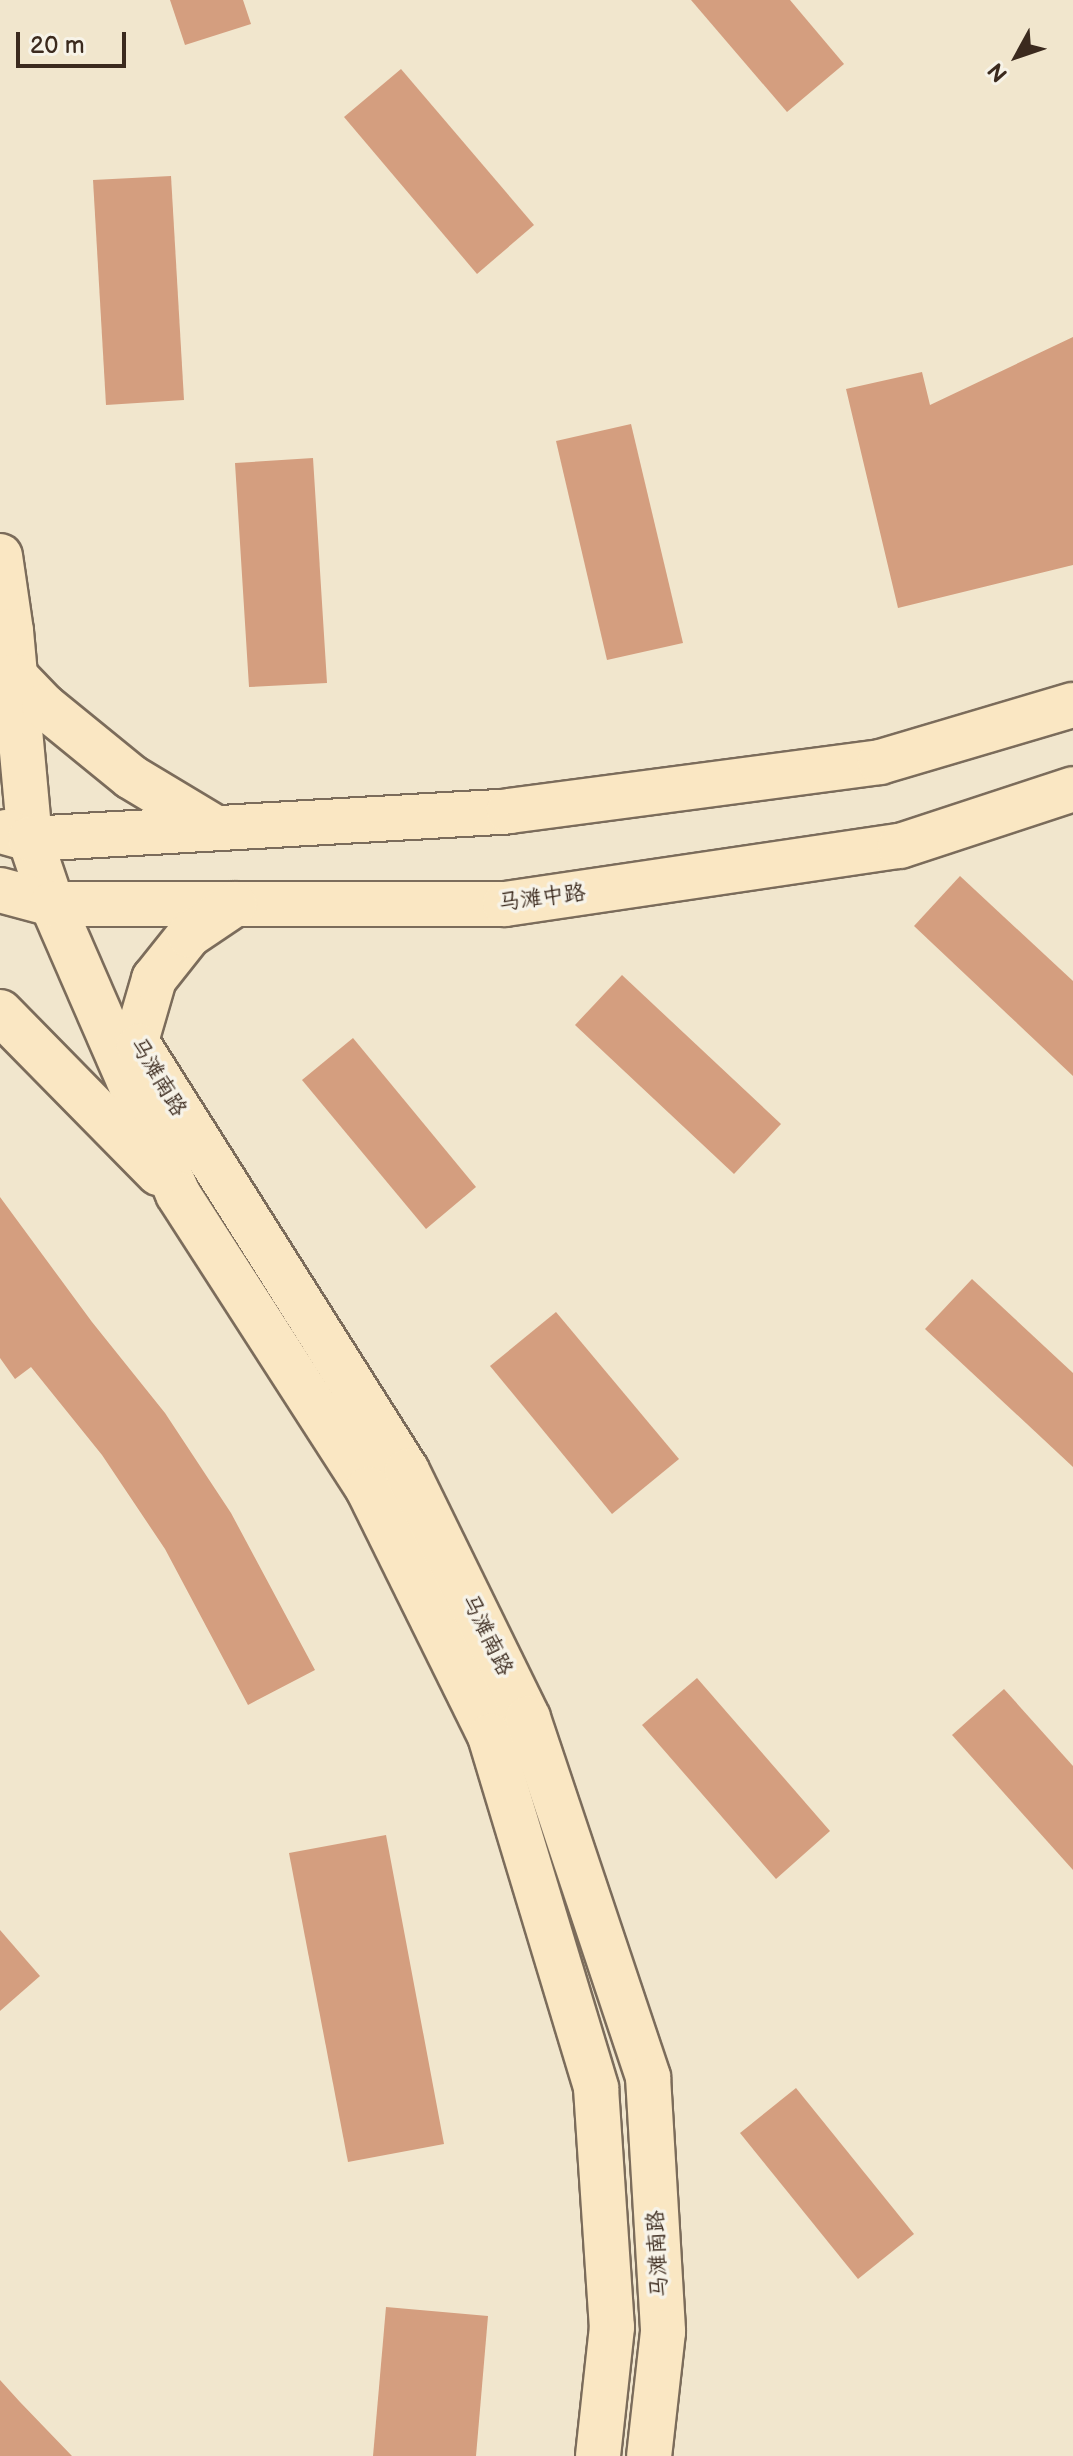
<!DOCTYPE html>
<html>
<head>
<meta charset="utf-8">
<style>
	body { margin:0 }
	#map { position:relative; width:1073px; height:2456px; overflow:hidden; background:#f1e6cd; font-family:"Balsamiq Sans","LXGW WenKai TC",sans-serif }
	div>[style] { position:absolute }
	[style*='--x'] { left:calc(var(--x)*1px); top:calc(var(--y)*1px); width:calc(var(--w)*1px); rotate:calc(var(--a)*1deg) }
	.building>* { inset:0; background:#d49e7f }
	.roads { filter:drop-shadow(2px 0 #7b6c5b) drop-shadow(-2px 0 #7b6c5b) drop-shadow(0 2px #7b6c5b) drop-shadow(0 -2px #7b6c5b) }
	.secondary>* { height:44px; margin:-22px; padding:0 22px; transform-origin:22px; border-radius:22px; background:#fae7c3 }
	span { translate:-50% -50%; white-space:nowrap; text-align:center; line-height:1.15; -webkit-text-stroke:7px #f7f3e8; paint-order:stroke }
	.street-label { font-size:22px; color:#3b2a1e }
	.north { position:absolute; left:977px; top:16px; width:80px; height:80px; -webkit-text-stroke:6px #f7f3e8; paint-order:stroke; rotate:230deg; font-size:22px; font-weight:700; line-height:32px; text-align:center; color:#3b2a1e }
	.north::after { content:''; display:block; margin:auto; width:28px; height:36px; background:#3b2a1e; clip-path:polygon(50% 0,100% 100%,50% 72%,0 100%) }
	.scale { position:absolute; left:16px; top:32px; width:110px; height:36px; box-sizing:border-box; border:4px solid #3b2a1e; border-top:0; padding-left:10px; font-size:24px; line-height:28px; white-space:nowrap; color:#3b2a1e; -webkit-text-stroke:6px #f7f3e8; paint-order:stroke }
</style>
</head>
<body>
<div id="map">
	<div class="building">
		<div style="clip-path:polygon(170px 0,243px 0,251px 24px,185px 45px)"></div>
		<div style="clip-path:polygon(691px 0,790px 0,844px 64px,787px 112px)"></div>
		<div style="clip-path:polygon(401px 69px,534px 225px,477px 274px,344px 117px)"></div>
		<div style="clip-path:polygon(171px 176px,184px 400px,106px 405px,93px 180px)"></div>
		<div style="clip-path:polygon(1073px 337px,1073px 565px,898px 608px,846px 389px,922px 372px,930px 405px)"></div>
		<div style="clip-path:polygon(631px 424px,683px 643px,607px 660px,556px 441px)"></div>
		<div style="clip-path:polygon(313px 458px,327px 683px,249px 687px,235px 463px)"></div>
		<div style="clip-path:polygon(960px 876px,1073px 981px,1073px 1076px,914px 926px)"></div>
		<div style="clip-path:polygon(622px 975px,781px 1124px,734px 1174px,575px 1025px)"></div>
		<div style="clip-path:polygon(353px 1038px,476px 1187px,426px 1229px,302px 1080px)"></div>
		<div style="clip-path:polygon(0 1197px,92px 1322px,165px 1413px,231px 1513px,315px 1670px,248px 1705px,165px 1549px,102px 1455px,31px 1367px,15px 1379px,0 1358px)"></div>
		<div style="clip-path:polygon(972px 1279px,1073px 1373px,1073px 1467px,925px 1329px)"></div>
		<div style="clip-path:polygon(556px 1312px,679px 1459px,612px 1514px,490px 1366px)"></div>
		<div style="clip-path:polygon(697px 1678px,830px 1831px,776px 1879px,642px 1725px)"></div>
		<div style="clip-path:polygon(1004px 1689px,1073px 1766px,1073px 1870px,952px 1735px)"></div>
		<div style="clip-path:polygon(386px 1835px,444px 2144px,348px 2162px,289px 1853px)"></div>
		<div style="clip-path:polygon(0 1930px,40px 1976px,0 2011px)"></div>
		<div style="clip-path:polygon(796px 2088px,914px 2234px,858px 2279px,740px 2133px)"></div>
		<div style="clip-path:polygon(386px 2307px,488px 2316px,476px 2456px,373px 2456px)"></div>
		<div style="clip-path:polygon(0 2380px,20px 2402px,72px 2456px,0 2456px)"></div>
	</div>
	<div class="roads">
		<div class="secondary">
			<div style="--x:0;--y:556;--w:76;--a:81.7"></div>
			<div style="--x:11;--y:631;--w:209;--a:84.8"></div>
			<div style="--x:30;--y:839;--w:69;--a:71.3"></div>
			<div style="--x:52;--y:904;--w:316;--a:66.5"></div>
			<div style="--x:178;--y:1194;--w:351;--a:57.2"></div>
			<div style="--x:368;--y:1489;--w:275;--a:63.7"></div>
			<div style="--x:490;--y:1736;--w:368;--a:73.2"></div>
			<div style="--x:596;--y:2088;--w:240;--a:86.2"></div>
			<div style="--x:612;--y:2327;--w:130;--a:96.2"></div>
			<div style="--x:15;--y:676;--w:42;--a:46"></div>
			<div style="--x:44;--y:706;--w:112;--a:39.2"></div>
			<div style="--x:131;--y:777;--w:99;--a:31"></div>
			<div style="--x:5;--y:832;--w:26;--a:16"></div>
			<div style="--x:30;--y:839;--w:480;--a:-3.3"></div>
			<div style="--x:509;--y:811;--w:374;--a:-7.5"></div>
			<div style="--x:880;--y:762;--w:201;--a:-16.5"></div>
			<div style="--x:0;--y:890;--w:54;--a:15.1"></div>
			<div style="--x:52;--y:904;--w:453;--a:0"></div>
			<div style="--x:505;--y:904;--w:399;--a:-8.4"></div>
			<div style="--x:900;--y:846;--w:182;--a:-18.2"></div>
			<div style="--x:0;--y:1012;--w:226;--a:45.5"></div>
			<div style="--x:136;--y:1041;--w:65;--a:-73.8"></div>
			<div style="--x:154;--y:979;--w:56;--a:-51.5"></div>
			<div style="--x:189;--y:935;--w:55;--a:-34"></div>
			<div style="--x:139;--y:1046;--w:502;--a:57.76"></div>
			<div style="--x:407;--y:1471;--w:275;--a:63.9"></div>
			<div style="--x:528;--y:1718;--w:379;--a:71.5"></div>
			<div style="--x:648;--y:2077;--w:255;--a:86.6"></div>
			<div style="--x:663;--y:2332;--w:125;--a:96.4"></div>
		</div>
	</div>
	<div class="street-label">
		<span style="left:542px;top:898px;rotate:-7deg">马滩中路</span>
		<span style="left:158px;top:1077px;rotate:59deg">马滩南路</span>
		<span style="left:487px;top:1635px;rotate:64deg">马滩南路</span>
		<span style="left:658px;top:2254px;rotate:-93deg">马滩南路</span>
	</div>
	<div class="north">N</div>
	<div class="scale">20 m</div>
</div>
</body>
</html>
